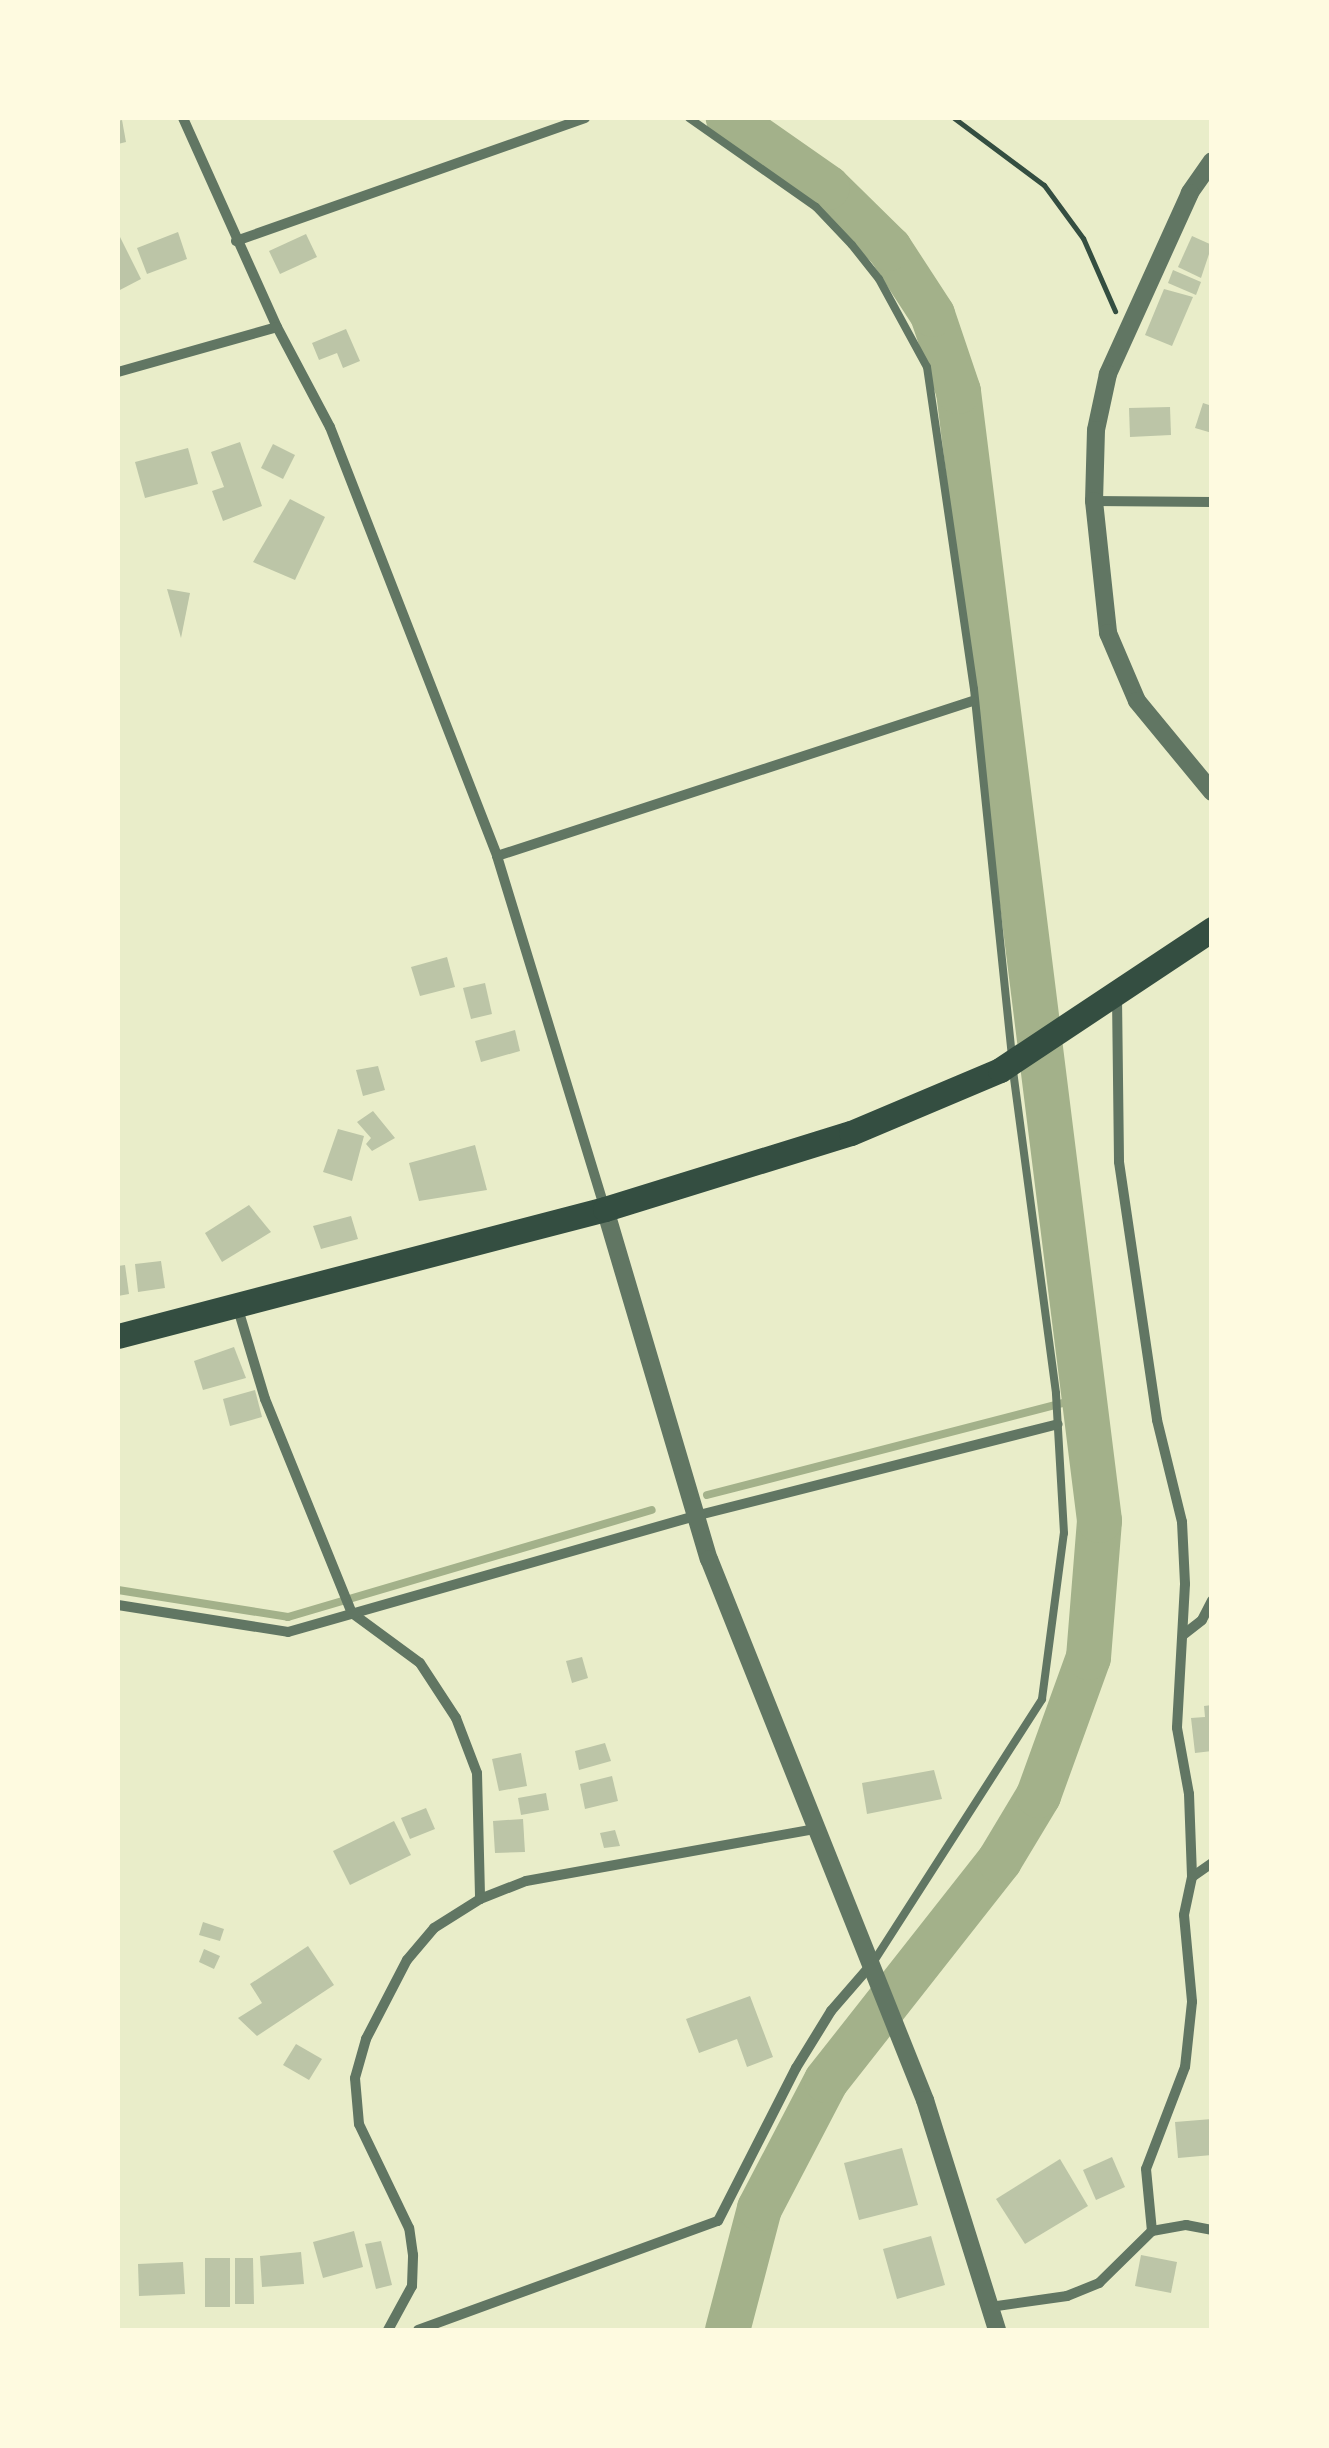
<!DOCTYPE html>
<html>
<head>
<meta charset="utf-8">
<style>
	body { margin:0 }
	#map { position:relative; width:1329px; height:2448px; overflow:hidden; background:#e9edc9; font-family:"Work Sans",sans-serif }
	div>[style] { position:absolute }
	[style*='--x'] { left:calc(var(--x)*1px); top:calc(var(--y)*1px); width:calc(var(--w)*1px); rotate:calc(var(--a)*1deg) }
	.stream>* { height:8px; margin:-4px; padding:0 4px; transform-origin:4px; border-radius:4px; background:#a3b18a }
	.river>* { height:45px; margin:-22.5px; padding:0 22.5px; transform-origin:22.5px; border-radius:22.5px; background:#a3b18a }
	.building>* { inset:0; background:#bcc5a7 }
	.path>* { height:5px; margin:-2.5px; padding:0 2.5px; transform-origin:2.5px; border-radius:2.5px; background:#344e41 }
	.service>* { height:8px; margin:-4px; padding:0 4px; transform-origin:4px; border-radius:4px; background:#617663 }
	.minor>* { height:10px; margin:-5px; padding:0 5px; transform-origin:5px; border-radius:5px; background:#617663 }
	.tertiary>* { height:18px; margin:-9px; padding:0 9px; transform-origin:9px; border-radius:9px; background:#617663 }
	.primary>* { height:25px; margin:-12.5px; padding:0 12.5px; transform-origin:12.5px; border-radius:12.5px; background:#344e41 }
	span { translate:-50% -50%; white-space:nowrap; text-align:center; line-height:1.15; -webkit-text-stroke:8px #fefae0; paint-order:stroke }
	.frame { position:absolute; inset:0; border:120px solid #fefae0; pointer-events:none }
</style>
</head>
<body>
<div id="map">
	<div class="stream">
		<div style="--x:707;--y:1495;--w:391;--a:-14.5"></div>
		<div style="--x:118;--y:1590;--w:172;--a:9"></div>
		<div style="--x:288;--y:1617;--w:379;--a:-16.4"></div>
	</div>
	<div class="river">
		<div style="--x:727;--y:2330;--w:126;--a:-75.3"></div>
		<div style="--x:759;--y:2208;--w:144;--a:-62.4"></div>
		<div style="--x:826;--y:2080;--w:280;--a:-51.8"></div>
		<div style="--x:999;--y:1860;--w:76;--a:-59"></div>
		<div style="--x:1038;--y:1795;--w:147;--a:-70.1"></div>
		<div style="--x:1088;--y:1657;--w:137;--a:-85.4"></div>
		<div style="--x:1099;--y:1520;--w:1138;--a:-97.12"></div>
		<div style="--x:958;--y:391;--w:81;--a:-108.7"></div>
		<div style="--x:932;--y:314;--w:79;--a:-123.1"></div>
		<div style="--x:889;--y:248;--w:87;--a:-135.5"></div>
		<div style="--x:827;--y:187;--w:121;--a:-145.1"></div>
	</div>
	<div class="building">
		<div style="clip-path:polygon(122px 120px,126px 142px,118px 144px,118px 121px)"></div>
		<div style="clip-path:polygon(178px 232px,187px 259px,147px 274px,137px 248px)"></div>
		<div style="clip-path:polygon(118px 233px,141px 279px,118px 291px)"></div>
		<div style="clip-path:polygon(306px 234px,317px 257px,280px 274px,269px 251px)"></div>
		<div style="clip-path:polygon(1192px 236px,1212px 245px,1201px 278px,1178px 267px)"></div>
		<div style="clip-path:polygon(1173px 270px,1201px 282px,1196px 295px,1168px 283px)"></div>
		<div style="clip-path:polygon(1164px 289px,1193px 297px,1172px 346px,1145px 335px)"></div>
		<div style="clip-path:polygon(346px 329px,360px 361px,343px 368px,337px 353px,319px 360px,312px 343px)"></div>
		<div style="clip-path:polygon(1203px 403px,1212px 406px,1212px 433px,1195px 428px)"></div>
		<div style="clip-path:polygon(1170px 407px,1171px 435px,1130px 437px,1129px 408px)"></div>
		<div style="clip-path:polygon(240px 442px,262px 506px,223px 521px,212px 491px,224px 487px,211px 452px)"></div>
		<div style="clip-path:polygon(273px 444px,295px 455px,283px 479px,261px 468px)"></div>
		<div style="clip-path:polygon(188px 448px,198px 484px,145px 498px,135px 462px)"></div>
		<div style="clip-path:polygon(290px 499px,325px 517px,295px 580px,253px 562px)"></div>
		<div style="clip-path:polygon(167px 589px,190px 593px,181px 638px)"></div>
		<div style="clip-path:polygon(447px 957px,455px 987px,420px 996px,411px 967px)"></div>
		<div style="clip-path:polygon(485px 983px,492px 1014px,471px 1019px,463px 988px)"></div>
		<div style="clip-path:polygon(515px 1030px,520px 1051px,481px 1062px,475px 1041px)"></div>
		<div style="clip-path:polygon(378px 1066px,385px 1090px,363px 1096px,356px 1070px)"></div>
		<div style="clip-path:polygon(373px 1111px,395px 1138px,372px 1151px,366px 1144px,371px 1138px,357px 1122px)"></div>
		<div style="clip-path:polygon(338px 1129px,364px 1136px,352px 1181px,323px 1172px)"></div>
		<div style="clip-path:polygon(475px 1145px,487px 1190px,419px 1201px,409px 1163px)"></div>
		<div style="clip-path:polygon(249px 1205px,271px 1232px,222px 1262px,205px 1233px)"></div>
		<div style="clip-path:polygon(351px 1216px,358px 1239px,321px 1249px,313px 1226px)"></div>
		<div style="clip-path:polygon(161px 1261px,165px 1288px,138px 1292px,135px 1264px)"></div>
		<div style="clip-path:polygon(125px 1265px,129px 1294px,118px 1296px,118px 1266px)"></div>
		<div style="clip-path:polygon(234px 1347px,246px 1378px,203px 1390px,194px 1361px)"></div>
		<div style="clip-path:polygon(255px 1390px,262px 1417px,230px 1426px,223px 1399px)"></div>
		<div style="clip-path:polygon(582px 1657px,588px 1678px,572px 1683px,566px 1661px)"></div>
		<div style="clip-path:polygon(1212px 1705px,1212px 1751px,1195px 1753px,1191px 1718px,1205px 1717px,1204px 1706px)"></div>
		<div style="clip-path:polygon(605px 1743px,611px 1761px,579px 1770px,575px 1751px)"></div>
		<div style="clip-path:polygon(521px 1753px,527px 1786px,499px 1791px,492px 1759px)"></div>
		<div style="clip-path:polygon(934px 1770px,942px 1799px,867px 1814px,862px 1783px)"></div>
		<div style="clip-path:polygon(612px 1776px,618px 1801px,585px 1809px,580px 1784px)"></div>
		<div style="clip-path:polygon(546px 1793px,549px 1810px,521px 1815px,518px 1798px)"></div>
		<div style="clip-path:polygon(426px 1808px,435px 1829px,410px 1839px,401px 1818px)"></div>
		<div style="clip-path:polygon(523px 1819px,525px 1852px,495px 1853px,493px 1821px)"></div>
		<div style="clip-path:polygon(394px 1821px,411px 1855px,350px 1885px,333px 1851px)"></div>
		<div style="clip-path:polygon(615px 1830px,620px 1846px,604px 1848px,600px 1833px)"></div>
		<div style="clip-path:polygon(203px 1922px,224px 1929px,220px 1941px,199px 1935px)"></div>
		<div style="clip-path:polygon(308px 1946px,334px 1985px,257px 2036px,238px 2018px,262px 2003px,250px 1984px)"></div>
		<div style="clip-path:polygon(204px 1949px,220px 1956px,214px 1969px,199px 1962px)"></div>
		<div style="clip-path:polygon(750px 1996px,773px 2057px,747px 2067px,737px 2039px,699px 2053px,686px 2019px)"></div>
		<div style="clip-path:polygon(296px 2044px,322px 2059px,309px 2080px,283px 2065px)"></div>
		<div style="clip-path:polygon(1212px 2119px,1212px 2155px,1178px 2158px,1175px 2122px)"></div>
		<div style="clip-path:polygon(902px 2148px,918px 2205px,859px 2220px,844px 2163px)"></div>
		<div style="clip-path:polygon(1112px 2157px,1125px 2187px,1096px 2200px,1083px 2170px)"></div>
		<div style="clip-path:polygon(1060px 2159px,1088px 2206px,1025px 2244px,996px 2199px)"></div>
		<div style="clip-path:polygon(354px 2231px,363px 2267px,323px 2278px,313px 2242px)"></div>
		<div style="clip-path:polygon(931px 2236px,945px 2285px,897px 2299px,883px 2249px)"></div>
		<div style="clip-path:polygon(381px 2241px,392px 2285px,376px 2289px,365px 2244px)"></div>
		<div style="clip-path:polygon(301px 2252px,304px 2284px,262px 2287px,260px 2256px)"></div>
		<div style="clip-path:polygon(1141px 2255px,1177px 2262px,1171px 2293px,1135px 2286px)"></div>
		<div style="clip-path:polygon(205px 2258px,230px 2258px,230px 2307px,205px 2307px)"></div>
		<div style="clip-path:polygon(235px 2258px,253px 2258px,254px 2304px,235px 2304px)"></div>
		<div style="clip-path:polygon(183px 2262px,185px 2294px,139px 2296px,138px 2264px)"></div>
	</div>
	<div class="path">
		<div style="--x:954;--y:118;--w:112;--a:36.7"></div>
		<div style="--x:1044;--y:185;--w:66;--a:53.7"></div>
		<div style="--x:1083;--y:238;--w:80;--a:66.3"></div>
	</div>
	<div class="service">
		<div style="--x:689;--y:118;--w:155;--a:35"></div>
		<div style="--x:816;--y:207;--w:52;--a:46.5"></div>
		<div style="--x:852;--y:245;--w:43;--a:51.5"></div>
		<div style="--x:879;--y:279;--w:100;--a:61.4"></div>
		<div style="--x:927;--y:367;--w:325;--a:81.7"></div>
		<div style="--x:974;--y:689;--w:368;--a:84.1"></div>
		<div style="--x:874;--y:1961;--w:311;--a:-57.3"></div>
		<div style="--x:1042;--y:1699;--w:167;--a:-82.5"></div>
		<div style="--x:1064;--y:1533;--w:140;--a:-93.3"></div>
		<div style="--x:1056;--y:1393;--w:327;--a:-97.6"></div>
	</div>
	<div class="minor">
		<div style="--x:183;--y:118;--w:229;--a:65.8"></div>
		<div style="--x:277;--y:327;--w:113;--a:62.1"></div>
		<div style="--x:330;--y:427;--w:460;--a:68.7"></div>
		<div style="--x:497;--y:856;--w:366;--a:73"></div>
		<div style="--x:236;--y:241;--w:370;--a:-19.4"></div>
		<div style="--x:118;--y:372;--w:165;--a:-15.8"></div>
		<div style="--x:1094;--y:501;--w:118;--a:0.5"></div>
		<div style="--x:497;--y:856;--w:501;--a:-18.04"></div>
		<div style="--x:1117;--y:997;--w:165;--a:89.3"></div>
		<div style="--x:1119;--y:1162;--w:261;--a:81.6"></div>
		<div style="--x:1157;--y:1420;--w:105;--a:76.2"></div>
		<div style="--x:1182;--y:1522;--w:62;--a:87.2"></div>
		<div style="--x:1185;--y:1584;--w:144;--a:93.2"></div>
		<div style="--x:1177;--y:1728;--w:67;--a:79.7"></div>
		<div style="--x:1189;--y:1794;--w:83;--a:87.9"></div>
		<div style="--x:1192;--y:1877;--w:39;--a:102"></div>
		<div style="--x:1184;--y:1915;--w:87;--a:84.7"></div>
		<div style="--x:1192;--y:2002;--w:65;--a:96.1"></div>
		<div style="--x:1185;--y:2067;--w:109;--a:110.9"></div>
		<div style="--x:1146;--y:2169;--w:62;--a:84.5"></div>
		<div style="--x:238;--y:1309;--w:94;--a:73.3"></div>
		<div style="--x:265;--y:1399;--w:231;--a:67.9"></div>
		<div style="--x:352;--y:1613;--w:84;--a:36.3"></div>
		<div style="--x:420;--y:1663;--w:66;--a:56.8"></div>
		<div style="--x:456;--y:1718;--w:59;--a:69.1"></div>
		<div style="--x:477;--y:1773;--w:126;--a:88.6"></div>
		<div style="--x:118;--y:1605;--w:172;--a:9"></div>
		<div style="--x:288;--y:1632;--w:423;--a:-15.9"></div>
		<div style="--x:695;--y:1516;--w:374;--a:-14.2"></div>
		<div style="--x:1183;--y:1635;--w:24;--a:-38"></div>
		<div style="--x:1202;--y:1620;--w:22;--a:-63"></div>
		<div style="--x:1192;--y:1877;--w:24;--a:-35"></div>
		<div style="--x:990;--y:2307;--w:78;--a:-8.1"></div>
		<div style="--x:1067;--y:2296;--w:35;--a:-22"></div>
		<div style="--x:1099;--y:2283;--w:74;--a:-44.5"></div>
		<div style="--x:1152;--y:2231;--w:35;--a:-10"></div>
		<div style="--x:1186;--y:2225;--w:26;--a:11"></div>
		<div style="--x:388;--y:2330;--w:50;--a:-61.4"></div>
		<div style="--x:412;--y:2286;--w:31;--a:-88"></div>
		<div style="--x:413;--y:2255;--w:27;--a:-98"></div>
		<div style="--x:409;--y:2228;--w:115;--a:-115.7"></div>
		<div style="--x:359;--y:2124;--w:46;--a:-95"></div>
		<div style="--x:355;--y:2078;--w:41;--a:-74.2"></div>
		<div style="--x:366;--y:2039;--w:89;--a:-62.6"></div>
		<div style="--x:407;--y:1960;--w:42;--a:-49.8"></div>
		<div style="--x:434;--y:1928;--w:54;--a:-32.2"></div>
		<div style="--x:480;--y:1899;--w:49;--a:-21.4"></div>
		<div style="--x:526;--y:1881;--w:293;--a:-10.2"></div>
		<div style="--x:418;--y:2330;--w:319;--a:-20"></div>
		<div style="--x:718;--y:2221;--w:172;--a:-63"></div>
		<div style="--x:796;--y:2068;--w:67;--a:-58.4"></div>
		<div style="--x:831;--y:2011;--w:60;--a:-49.1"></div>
	</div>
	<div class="tertiary">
		<div style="--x:1212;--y:161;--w:39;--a:125"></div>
		<div style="--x:1190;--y:193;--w:199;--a:114.4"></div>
		<div style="--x:1108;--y:374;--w:57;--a:102.1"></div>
		<div style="--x:1096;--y:430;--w:71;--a:91.6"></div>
		<div style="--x:1094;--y:501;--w:133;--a:83.9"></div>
		<div style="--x:1108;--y:633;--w:74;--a:66.9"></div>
		<div style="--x:1137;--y:701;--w:118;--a:50.5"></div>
		<div style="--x:605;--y:1209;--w:365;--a:73.5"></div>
		<div style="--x:709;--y:1559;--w:583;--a:68.24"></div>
		<div style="--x:925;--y:2100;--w:241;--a:72.6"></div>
	</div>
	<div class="primary">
		<div style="--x:118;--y:1336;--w:503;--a:-14.62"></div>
		<div style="--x:605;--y:1209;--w:257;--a:-17.2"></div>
		<div style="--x:851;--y:1133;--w:162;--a:-22.9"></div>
		<div style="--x:1000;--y:1070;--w:255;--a:-33.6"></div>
	</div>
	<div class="frame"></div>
</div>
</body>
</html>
